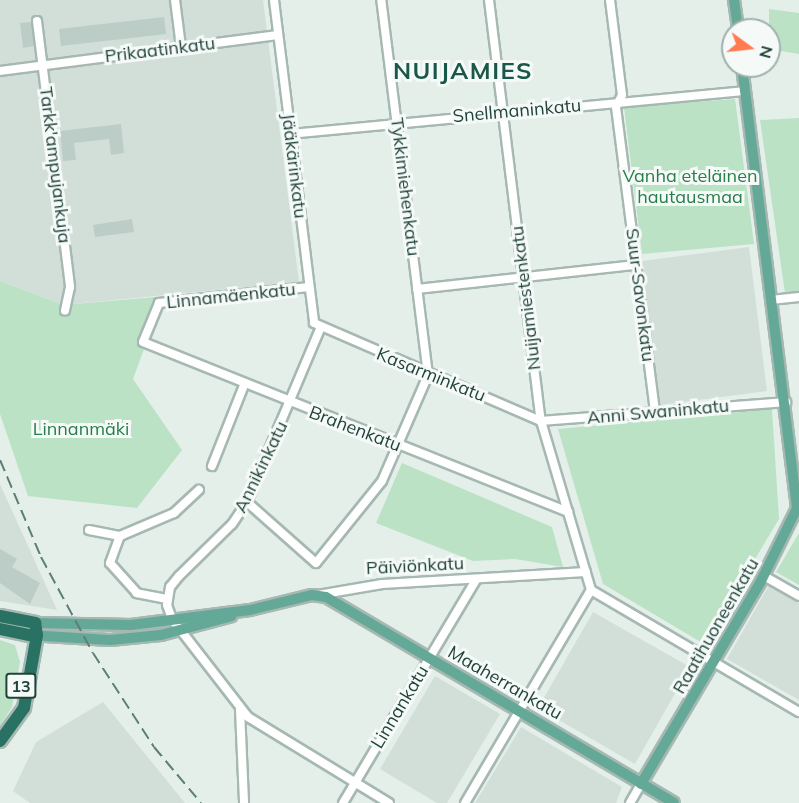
<!DOCTYPE html>
<html>
<head>
<meta charset="utf-8">
<style>
	body { margin:0 }
	#map { position:relative; width:799px; height:803px; overflow:hidden; background:#e4efea; font-family:Mulish,sans-serif }
	div>[style] { position:absolute }
	[style*='--x'] { left:calc(var(--x)*1px); top:calc(var(--y)*1px); width:calc(var(--w)*1px); rotate:calc(var(--a)*1deg) }
	.built>* { inset:0; background:#d2dfd9 }
	.green>* { inset:0; background:#bbe2c5 }
	.building>* { inset:0; background:#bbcdc6 }
	.roads { filter:drop-shadow(2px 0 #a6b8b2) drop-shadow(-2px 0 #a6b8b2) drop-shadow(0 2px #a6b8b2) drop-shadow(0 -2px #a6b8b2) }
	.minor>* { height:8px; margin:-4px; padding:0 4px; transform-origin:4px; border-radius:4px; background:#fff }
	.major>* { height:10px; margin:-5px; padding:0 5px; transform-origin:5px; border-radius:5px; background:#64a997 }
	.highway>* { height:12px; margin:-6px; padding:0 6px; transform-origin:6px; border-radius:6px; background:#297263 }
	.rail>* { height:2px; margin-top:-1px; transform-origin:0; background:repeating-linear-gradient(90deg,#5c7e75 0 12px,transparent 0 18px) }
	span { translate:-50% -50%; white-space:nowrap; text-align:center; line-height:1.15; -webkit-text-stroke:6px #f5faf8; paint-order:stroke }
	.shield-label span { padding:2px 4px; background:#f5faf8; border:2px solid; border-radius:4px; -webkit-text-stroke-width:0 }
	.shield-label { font-size:16px; color:#21433a; font-weight:700 }
	.street-label { font-size:18px; color:#21433a }
	.park-label { font-size:18px; color:#267e49 }
	.district-label { font-size:24px; color:#1a5748; font-weight:700; letter-spacing:1.5px }
	.north { position:absolute; left:721px; top:18px; width:60px; height:60px; box-sizing:border-box; background:#f5faf8; border:2px solid #a0b1ac; border-radius:50%; rotate:105deg; font-size:16px; font-weight:700; line-height:24px; text-align:center; color:#21433a }
	.north::after { content:''; display:block; margin:auto; width:21px; height:27px; background:#ff7c51; clip-path:polygon(50% 0,100% 100%,50% 72%,0 100%) }
</style>
</head>
<body>
<div id="map">
	<div class="built">
		<div style="clip-path:polygon(0 0,263px 0,299px 282px,63px 305px,0 281px)"></div>
		<div style="clip-path:polygon(749px 247px,767px 391px,660px 405px,642px 261px)"></div>
		<div style="clip-path:polygon(0 484px,57px 610px,0 601px)"></div>
		<div style="clip-path:polygon(769px 585px,799px 603px,799px 700px,727px 659px)"></div>
		<div style="clip-path:polygon(593px 612px,690px 667px,635px 764px,538px 708px)"></div>
		<div style="clip-path:polygon(435px 676px,500px 714px,447px 803px,437px 803px,380px 769px)"></div>
		<div style="clip-path:polygon(103px 702px,185px 803px,30px 803px,13px 791px,36px 742px)"></div>
		<div style="clip-path:polygon(521px 727px,622px 787px,616px 803px,475px 803px)"></div>
	</div>
	<div class="green">
		<div style="clip-path:polygon(769px 9px,799px 13px,799px 54px,769px 49px)"></div>
		<div style="clip-path:polygon(735px 99px,754px 244px,642px 254px,624px 107px)"></div>
		<div style="clip-path:polygon(799px 118px,799px 291px,785px 293px,760px 120px)"></div>
		<div style="clip-path:polygon(0 281px,63px 305px,156px 297px,138px 345px,144px 349px,133px 379px,182px 450px,137px 508px,28px 496px,0 414px)"></div>
		<div style="clip-path:polygon(772px 409px,779px 519px,704px 644px,603px 584px,558px 429px)"></div>
		<div style="clip-path:polygon(402px 463px,552px 527px,563px 567px,515px 559px,473px 561px,376px 523px)"></div>
		<div style="clip-path:polygon(799px 533px,799px 585px,776px 572px)"></div>
		<div style="clip-path:polygon(0 640px,15px 645px,20px 662px,12px 707px,0 726px)"></div>
	</div>
	<div class="building">
		<div style="clip-path:polygon(164px 17px,166px 34px,61px 46px,59px 29px)"></div>
		<div style="clip-path:polygon(31px 22px,34px 46px,23px 48px,20px 23px)"></div>
		<div style="clip-path:polygon(121px 124px,124px 153px,111px 155px,109px 139px,74px 143px,76px 160px,63px 161px,60px 131px)"></div>
		<div style="clip-path:polygon(132px 219px,134px 232px,95px 237px,93px 225px)"></div>
		<div style="clip-path:polygon(0 549px,17px 559px,12px 567px,40px 583px,30px 604px,0 583px)"></div>
	</div>
	<div class="roads">
		<div class="minor">
			<div style="--x:175;--y:0;--w:47;--a:82.7"></div>
			<div style="--x:274;--y:0;--w:325;--a:82.9"></div>
			<div style="--x:314;--y:323;--w:247;--a:23.4"></div>
			<div style="--x:489;--y:0;--w:424;--a:83"></div>
			<div style="--x:541;--y:421;--w:176;--a:73.5"></div>
			<div style="--x:610;--y:0;--w:96;--a:82.8"></div>
			<div style="--x:622;--y:95;--w:13;--a:117"></div>
			<div style="--x:616;--y:107;--w:307;--a:82.7"></div>
			<div style="--x:37;--y:21;--w:268;--a:82.9"></div>
			<div style="--x:70;--y:287;--w:24;--a:102"></div>
			<div style="--x:0;--y:71;--w:280;--a:-7.4"></div>
			<div style="--x:290;--y:134;--w:457;--a:-5.4"></div>
			<div style="--x:309;--y:287;--w:151;--a:173.9"></div>
			<div style="--x:159;--y:303;--w:42;--a:112.3"></div>
			<div style="--x:143;--y:342;--w:458;--a:21.8"></div>
			<div style="--x:417;--y:289;--w:220;--a:-6.3"></div>
			<div style="--x:771;--y:300;--w:28;--a:-6"></div>
			<div style="--x:320;--y:329;--w:188;--a:112.9"></div>
			<div style="--x:247;--y:502;--w:27;--a:124"></div>
			<div style="--x:232;--y:524;--w:74;--a:135.5"></div>
			<div style="--x:179;--y:576;--w:14;--a:129"></div>
			<div style="--x:170;--y:587;--w:18;--a:99"></div>
			<div style="--x:167;--y:605;--w:15;--a:70"></div>
			<div style="--x:172;--y:619;--w:124;--a:52.2"></div>
			<div style="--x:248;--y:717;--w:165;--a:31.4"></div>
			<div style="--x:541;--y:421;--w:246;--a:-4.4"></div>
			<div style="--x:212;--y:466;--w:87;--a:-68.4"></div>
			<div style="--x:247;--y:502;--w:92;--a:41.5"></div>
			<div style="--x:316;--y:563;--w:105;--a:-51.2"></div>
			<div style="--x:382;--y:481;--w:116;--a:-66.5"></div>
			<div style="--x:428;--y:375;--w:378;--a:-97.1"></div>
			<div style="--x:89;--y:530;--w:32;--a:11"></div>
			<div style="--x:764;--y:576;--w:40;--a:29.7"></div>
			<div style="--x:591;--y:590;--w:241;--a:30.4"></div>
			<div style="--x:318;--y:595;--w:65;--a:-9.8"></div>
			<div style="--x:382;--y:584;--w:204;--a:-3.4"></div>
			<div style="--x:167;--y:599;--w:31;--a:-169"></div>
			<div style="--x:137;--y:593;--w:40;--a:-132"></div>
			<div style="--x:110;--y:563;--w:29;--a:-70"></div>
			<div style="--x:120;--y:536;--w:59;--a:-23.1"></div>
			<div style="--x:174;--y:513;--w:34;--a:-43"></div>
			<div style="--x:240;--y:710;--w:93;--a:87.5"></div>
			<div style="--x:343;--y:803;--w:260;--a:-59.2"></div>
			<div style="--x:465;--y:803;--w:247;--a:-59.4"></div>
			<div style="--x:630;--y:803;--w:22;--a:-60"></div>
		</div>
		<div class="major">
			<div style="--x:734;--y:0;--w:30;--a:82"></div>
			<div style="--x:35;--y:623;--w:96;--a:1.2"></div>
			<div style="--x:131;--y:625;--w:120;--a:-7.2"></div>
			<div style="--x:250;--y:610;--w:64;--a:-13.6"></div>
			<div style="--x:312;--y:595;--w:14;--a:8"></div>
			<div style="--x:326;--y:597;--w:404;--a:30.6"></div>
			<div style="--x:29;--y:635;--w:81;--a:3.5"></div>
			<div style="--x:110;--y:640;--w:51;--a:-5.6"></div>
			<div style="--x:161;--y:635;--w:73;--a:-15"></div>
			<div style="--x:641;--y:784;--w:236;--a:-59.4"></div>
			<div style="--x:761;--y:581;--w:81;--a:-63.7"></div>
			<div style="--x:797;--y:508;--w:445;--a:-97.1"></div>
		</div>
		<div class="highway">
			<div style="--x:0;--y:616;--w:36;--a:11"></div>
			<div style="--x:0;--y:629;--w:30;--a:12"></div>
			<div style="--x:0;--y:741;--w:41;--a:-54"></div>
			<div style="--x:24;--y:708;--w:74;--a:-79.9"></div>
			<div style="--x:37;--y:635;--w:12;--a:-99"></div>
		</div>
	</div>
	<div class="rail">
		<div style="--x:0;--y:460;--w:105;--a:67.1"></div>
		<div style="--x:41;--y:557;--w:109;--a:61.6"></div>
		<div style="--x:93;--y:653;--w:112;--a:57"></div>
		<div style="--x:154;--y:747;--w:73;--a:50"></div>
	</div>
	<div class="shield-label">
		<span style="left:21px;top:686px">13</span>
	</div>
	<div class="street-label">
		<span style="left:160px;top:50px;rotate:-7deg">Prikaatinkatu</span>
		<span style="left:517px;top:111px;rotate:-5deg">Snellmaninkatu</span>
		<span style="left:55px;top:165px;rotate:83deg">Tarkk'ampujankuja</span>
		<span style="left:294px;top:166px;rotate:83deg">Jääkärinkatu</span>
		<span style="left:405px;top:187px;rotate:83deg">Tykkimiehenkatu</span>
		<span style="left:640px;top:295px;rotate:83deg">Suur-Savonkatu</span>
		<span style="left:231px;top:296px;rotate:-6deg">Linnamäenkatu</span>
		<span style="left:526px;top:298px;rotate:-97deg">Nuijamiestenkatu</span>
		<span style="left:431px;top:375px;rotate:22deg">Kasarminkatu</span>
		<span style="left:658px;top:412px;rotate:-5deg">Anni Swaninkatu</span>
		<span style="left:355px;top:429px;rotate:21deg">Brahenkatu</span>
		<span style="left:261px;top:467px;rotate:-64deg">Annikinkatu</span>
		<span style="left:415px;top:566px;rotate:-3deg">Päiviönkatu</span>
		<span style="left:716px;top:626px;rotate:-60deg">Raatihuoneenkatu</span>
		<span style="left:505px;top:683px;rotate:30deg">Maaherrankatu</span>
		<span style="left:400px;top:707px;rotate:-59deg">Linnankatu</span>
	</div>
	<div class="park-label">
		<span style="left:690px;top:187px">Vanha eteläinen<br>hautausmaa</span>
		<span style="left:81px;top:429px">Linnanmäki</span>
	</div>
	<div class="district-label">
		<span style="left:463px;top:71px">NUIJAMIES</span>
	</div>
	<div class="north">N</div>
</div>
</body>
</html>
